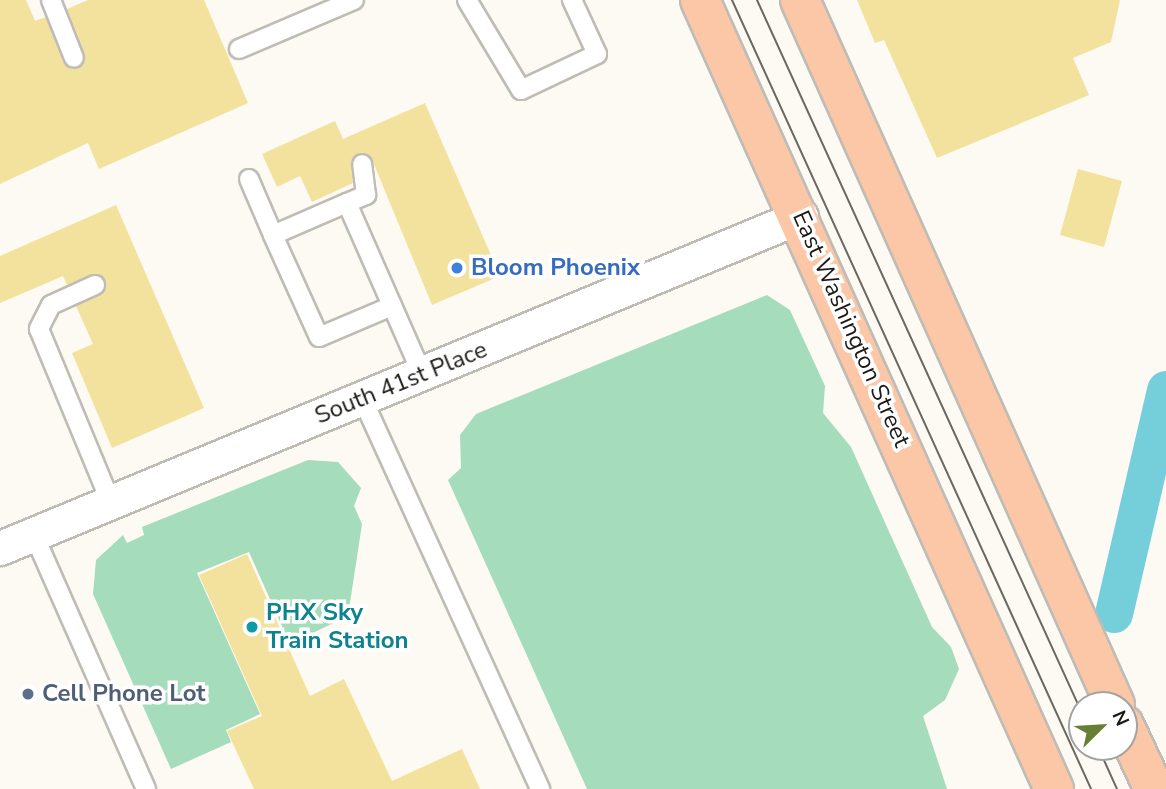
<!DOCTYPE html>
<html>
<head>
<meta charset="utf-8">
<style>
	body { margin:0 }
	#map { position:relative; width:1166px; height:789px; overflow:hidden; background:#fcfaf2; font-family:"Nunito Sans",sans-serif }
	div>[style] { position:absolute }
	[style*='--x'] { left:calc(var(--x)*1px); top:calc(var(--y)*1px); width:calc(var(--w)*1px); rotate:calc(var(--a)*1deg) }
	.green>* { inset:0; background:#a4dcbc }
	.canal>* { height:38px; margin:-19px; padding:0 19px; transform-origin:19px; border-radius:19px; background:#74cfdb }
	.building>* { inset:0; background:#f3e29e }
	.roads { filter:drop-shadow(2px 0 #bebcb4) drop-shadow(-2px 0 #bebcb4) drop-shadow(0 2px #bebcb4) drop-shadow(0 -2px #bebcb4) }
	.lane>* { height:18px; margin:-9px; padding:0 9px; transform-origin:9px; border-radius:9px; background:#fff }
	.street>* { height:33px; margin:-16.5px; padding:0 16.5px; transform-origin:16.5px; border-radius:16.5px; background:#fff }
	.primary>* { height:38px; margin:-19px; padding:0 19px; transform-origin:19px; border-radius:19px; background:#fbc7a6 }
	.tram>* { height:2px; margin:-1px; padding:0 1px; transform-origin:1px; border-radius:1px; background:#6a6863 }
	.dots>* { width:19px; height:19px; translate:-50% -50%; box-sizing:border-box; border:4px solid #fff; border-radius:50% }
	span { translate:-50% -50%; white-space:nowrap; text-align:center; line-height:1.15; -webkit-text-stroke:7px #fff; paint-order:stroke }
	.shop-label { font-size:24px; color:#366cbe; font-weight:700 }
	.left { translate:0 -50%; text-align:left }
	.street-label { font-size:24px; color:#1b1a17 }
	.culture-label { font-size:24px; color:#0d838f; font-weight:700 }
	.service-label { font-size:24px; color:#4e5e75; font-weight:700 }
	.north { position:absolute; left:1068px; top:691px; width:70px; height:70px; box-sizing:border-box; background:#fff; border:2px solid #a4a3a2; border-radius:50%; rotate:66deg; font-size:19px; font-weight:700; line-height:28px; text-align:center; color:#1b1a17 }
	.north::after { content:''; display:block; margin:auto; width:24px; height:32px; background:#677f32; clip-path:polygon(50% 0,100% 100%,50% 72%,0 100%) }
</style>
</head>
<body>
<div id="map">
	<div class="green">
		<div style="clip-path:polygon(767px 295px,790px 310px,825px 386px,823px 413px,851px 447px,932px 627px,951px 647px,959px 669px,945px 700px,923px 716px,947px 789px,587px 789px,448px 480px,461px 468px,460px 435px,476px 414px)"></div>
		<div style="clip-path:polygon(308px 460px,338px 462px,361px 488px,354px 506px,362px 524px,348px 616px,290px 644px,249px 552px,197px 573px,260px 714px,226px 730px,231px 742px,171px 769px,93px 594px,96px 560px,123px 535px,127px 543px,144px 535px,142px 527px)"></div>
	</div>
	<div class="canal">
		<div style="--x:1114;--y:614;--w:230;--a:-76.9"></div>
	</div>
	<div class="building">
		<div style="clip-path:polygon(0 0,26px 0,35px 21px,46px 17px,63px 62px,73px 69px,85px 59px,67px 9px,88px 0,204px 0,248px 103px,99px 169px,88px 143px,0 184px)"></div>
		<div style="clip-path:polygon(857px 0,1120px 0,1111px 42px,1073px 58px,1089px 95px,937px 158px,884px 40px,875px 43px)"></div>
		<div style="clip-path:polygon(425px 103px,500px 276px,432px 305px,371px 157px,356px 155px,353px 183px,312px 202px,300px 176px,277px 187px,262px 154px,335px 121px,343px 139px)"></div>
		<div style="clip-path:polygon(1078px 169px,1122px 181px,1104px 247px,1060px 235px)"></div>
		<div style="clip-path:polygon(116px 205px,204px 408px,112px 448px,72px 353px,93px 344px,76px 306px,104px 292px,105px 280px,95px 274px,67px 285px,63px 276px,0 303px,0 256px)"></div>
		<div style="clip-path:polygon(247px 554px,310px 696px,344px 679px,392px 781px,462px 749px,480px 789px,254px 789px,227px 731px,262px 716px,199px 575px)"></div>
	</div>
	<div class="roads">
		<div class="lane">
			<div style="--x:51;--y:0;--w:62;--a:68.4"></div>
			<div style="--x:467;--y:0;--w:105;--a:59"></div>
			<div style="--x:521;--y:90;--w:84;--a:-25.3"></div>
			<div style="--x:597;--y:54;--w:60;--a:-114.8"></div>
			<div style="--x:239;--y:49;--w:125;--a:-23.1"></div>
			<div style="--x:249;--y:179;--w:61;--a:66.8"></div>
			<div style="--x:347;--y:203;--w:21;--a:-23"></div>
			<div style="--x:366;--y:195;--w:31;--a:-97"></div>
			<div style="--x:95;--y:285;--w:48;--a:155.6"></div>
			<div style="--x:51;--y:305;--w:27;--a:117"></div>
			<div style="--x:39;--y:329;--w:188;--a:67.5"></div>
			<div style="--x:392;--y:306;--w:79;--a:157"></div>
			<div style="--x:319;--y:337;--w:112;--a:-114.3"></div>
			<div style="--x:273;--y:235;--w:81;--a:-23.4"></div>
			<div style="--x:347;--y:203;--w:187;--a:66.3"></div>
			<div style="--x:362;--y:398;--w:430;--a:65.5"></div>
			<div style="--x:34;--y:535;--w:278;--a:66.2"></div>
		</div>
		<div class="street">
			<div style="--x:0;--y:548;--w:867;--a:-22.51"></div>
		</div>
		<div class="primary">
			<div style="--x:700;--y:0;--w:865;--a:65.84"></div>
			<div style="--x:800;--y:0;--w:772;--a:65.92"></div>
			<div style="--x:1124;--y:725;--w:71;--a:64.9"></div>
		</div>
	</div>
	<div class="tram">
		<div style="--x:732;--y:0;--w:867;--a:65.53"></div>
		<div style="--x:757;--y:0;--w:784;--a:65.5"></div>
		<div style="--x:1098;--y:747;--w:46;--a:65.7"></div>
	</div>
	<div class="dots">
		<div style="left:457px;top:268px;background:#3f7fe0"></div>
		<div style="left:252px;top:627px;background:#0f9aa8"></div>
		<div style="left:28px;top:694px;background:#5c6f8a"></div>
	</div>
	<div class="shop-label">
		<span class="left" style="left:471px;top:268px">Bloom Phoenix</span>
	</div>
	<div class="street-label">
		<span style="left:851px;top:329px;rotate:66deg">East Washington Street</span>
		<span style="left:401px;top:383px;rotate:-22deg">South 41st Place</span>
	</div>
	<div class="culture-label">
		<span class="left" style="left:266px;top:627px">PHX Sky<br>Train Station</span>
	</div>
	<div class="service-label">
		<span class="left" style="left:42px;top:694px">Cell Phone Lot</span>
	</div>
	<div class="north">N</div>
</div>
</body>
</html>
